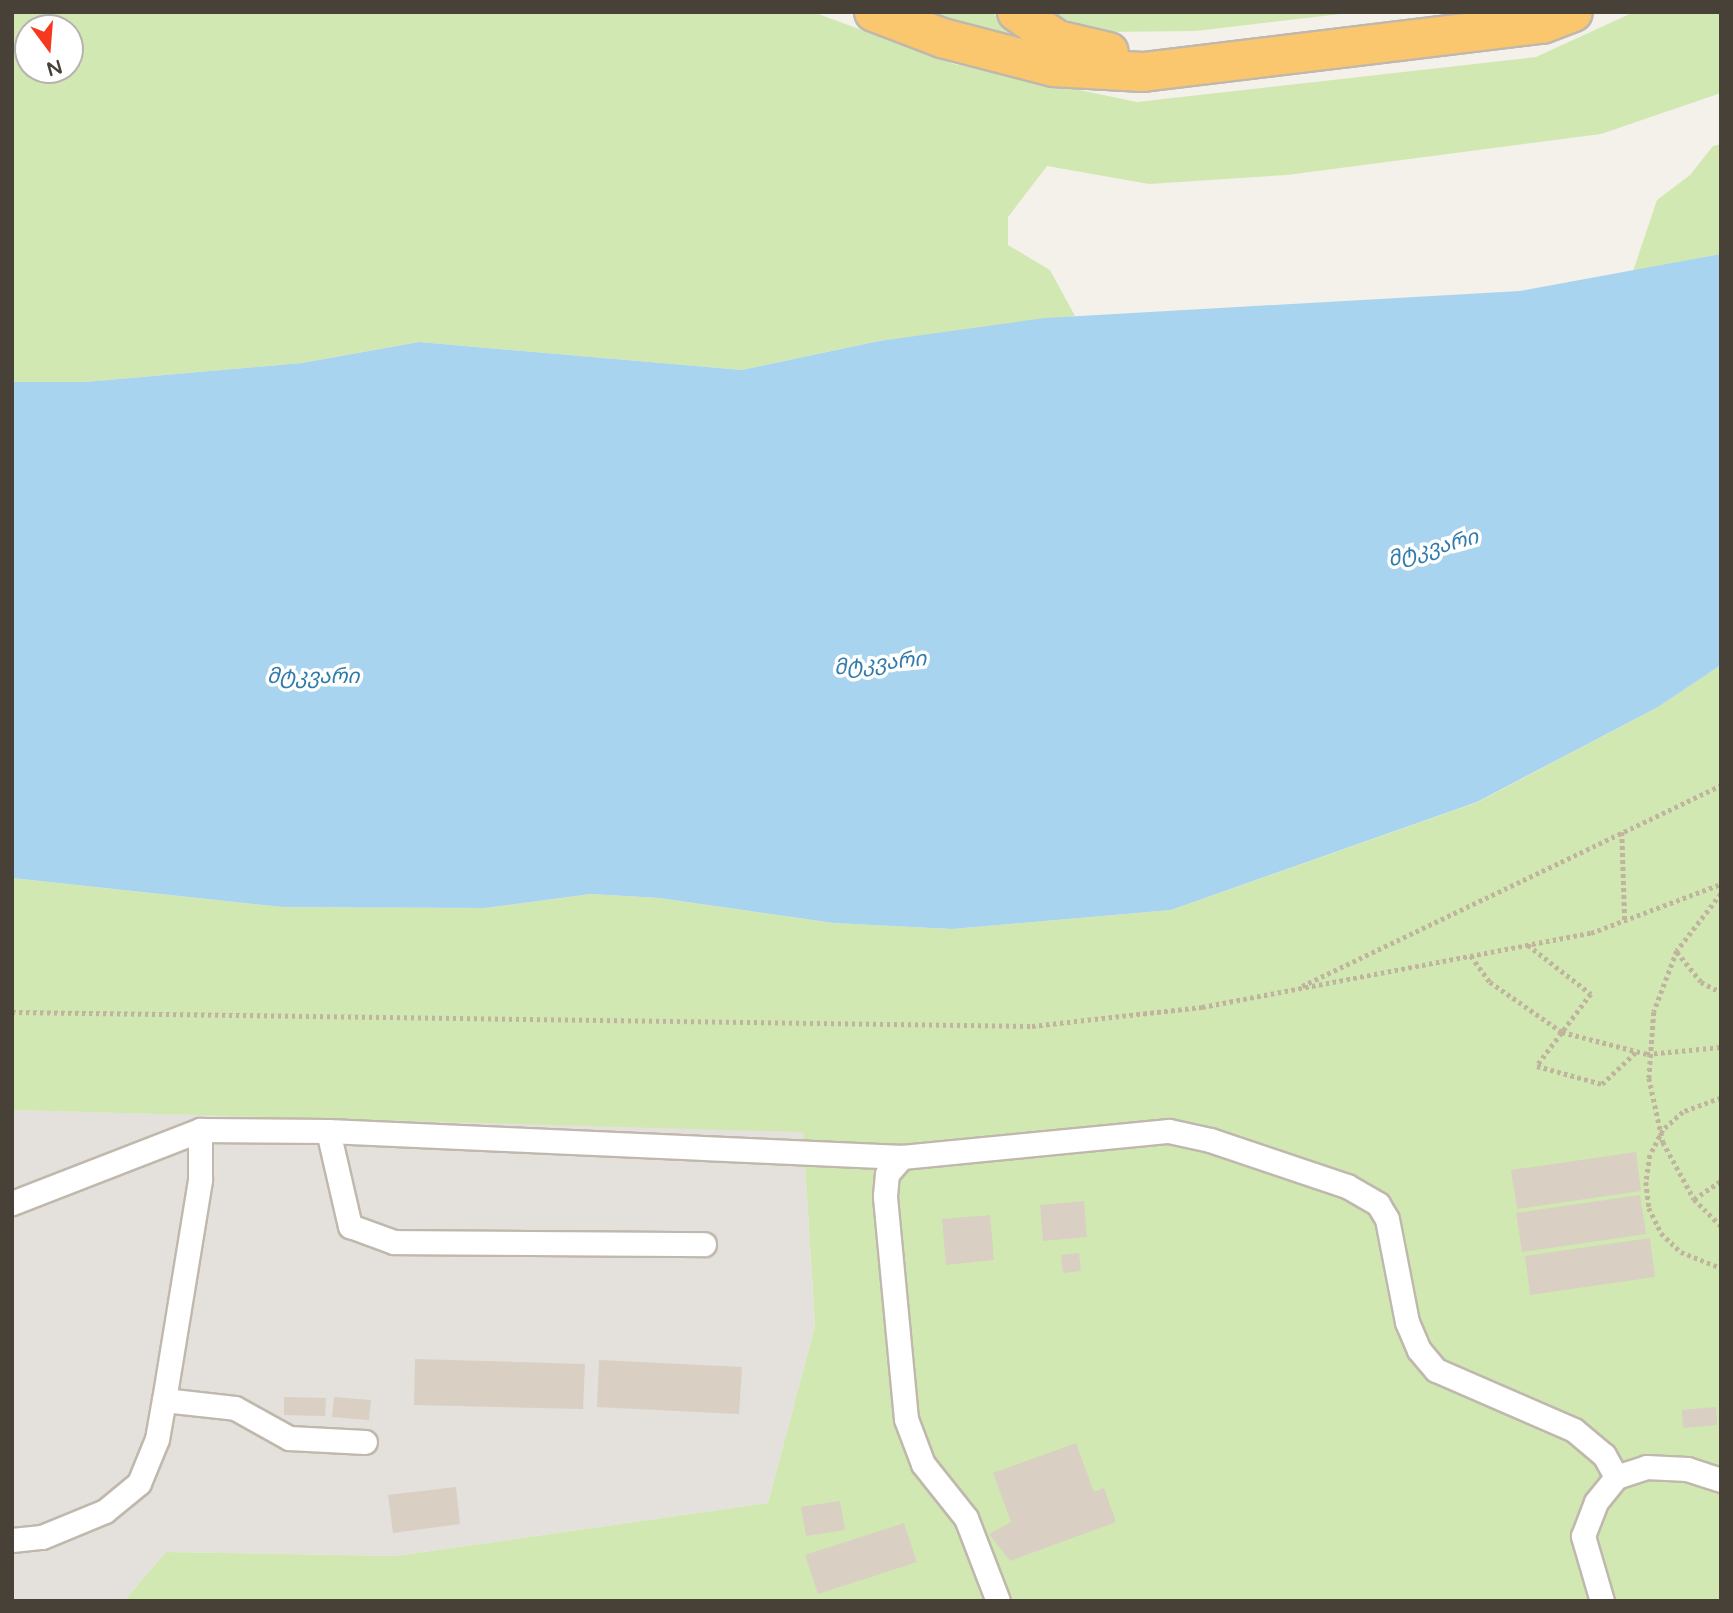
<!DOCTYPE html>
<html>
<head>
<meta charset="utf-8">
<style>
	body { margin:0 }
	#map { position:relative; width:1733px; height:1613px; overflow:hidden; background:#f4f1ea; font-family:"Varela Round","Noto Sans Georgian",sans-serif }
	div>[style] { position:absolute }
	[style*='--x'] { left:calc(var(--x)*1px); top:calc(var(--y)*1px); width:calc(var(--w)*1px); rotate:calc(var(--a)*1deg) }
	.industrial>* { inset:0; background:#e4e0db }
	.green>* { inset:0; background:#d2e8b3 }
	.water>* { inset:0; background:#a8d4ef }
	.building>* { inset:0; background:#d9cfc2 }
	.path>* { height:4.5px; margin-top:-2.25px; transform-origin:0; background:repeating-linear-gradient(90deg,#c1b49e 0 3.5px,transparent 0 7px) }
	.roads { filter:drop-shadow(2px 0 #c0b8ac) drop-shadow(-2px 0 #c0b8ac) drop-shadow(0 2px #c0b8ac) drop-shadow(0 -2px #c0b8ac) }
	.lane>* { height:23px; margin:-11.5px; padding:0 11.5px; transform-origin:11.5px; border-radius:11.5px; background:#fff }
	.highway>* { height:38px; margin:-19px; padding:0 19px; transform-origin:19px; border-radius:19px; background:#fbc76e }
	span { translate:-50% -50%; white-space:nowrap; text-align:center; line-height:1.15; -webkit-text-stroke:7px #fff; paint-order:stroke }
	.water-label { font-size:21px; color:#307bab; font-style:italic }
	.frame { position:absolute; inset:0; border:14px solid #484138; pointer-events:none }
	.north { position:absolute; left:14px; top:14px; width:70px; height:70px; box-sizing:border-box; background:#fff; border:2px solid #b6b3af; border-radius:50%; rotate:164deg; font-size:19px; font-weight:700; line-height:28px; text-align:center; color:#484138 }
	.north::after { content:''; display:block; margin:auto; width:24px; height:32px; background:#f6381f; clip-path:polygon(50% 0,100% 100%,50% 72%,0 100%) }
</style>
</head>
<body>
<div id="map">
	<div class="industrial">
		<div style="clip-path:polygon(12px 1110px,803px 1131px,815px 1326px,768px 1503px,396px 1556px,166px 1552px,124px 1601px,12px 1601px)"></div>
	</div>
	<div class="green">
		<div style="clip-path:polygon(evenodd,12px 12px,813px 12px,954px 64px,1137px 102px,1536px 57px,1634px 12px,1721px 12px,1721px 93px,1601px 134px,1287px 175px,1149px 184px,1047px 166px,1008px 217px,1008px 245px,1050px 270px,1075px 316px,879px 341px,742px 370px,419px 342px,302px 363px,85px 382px,12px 382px,12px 12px,28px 28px,70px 28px,70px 70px,28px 70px,28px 28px)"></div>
		<div style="clip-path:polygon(923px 12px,993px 12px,1015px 41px)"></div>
		<div style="clip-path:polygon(1043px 12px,1358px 12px,1196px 31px,1103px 32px)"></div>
		<div style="clip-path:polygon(1721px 144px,1721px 254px,1633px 271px,1657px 200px,1690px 175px,1713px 146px)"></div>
		<div style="clip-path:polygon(1721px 665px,1721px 1595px,1717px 1601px,124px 1601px,166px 1552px,396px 1556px,768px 1503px,815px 1326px,803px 1132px,12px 1110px,12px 878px,282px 907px,485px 908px,591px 894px,659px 898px,834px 923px,952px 929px,1171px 910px,1478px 802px,1658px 707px)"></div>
	</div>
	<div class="water">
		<div style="clip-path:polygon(1721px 254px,1721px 665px,1658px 707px,1477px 802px,1171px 910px,952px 929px,834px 923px,659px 898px,591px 894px,485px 908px,282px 907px,12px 878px,12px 382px,85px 382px,302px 363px,419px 342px,742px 370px,879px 341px,1045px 318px,1520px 291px)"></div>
	</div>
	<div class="building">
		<div style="clip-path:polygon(1636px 1152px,1641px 1191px,1517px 1209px,1511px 1170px)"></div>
		<div style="clip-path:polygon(1640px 1195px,1646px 1234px,1522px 1252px,1516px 1213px)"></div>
		<div style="clip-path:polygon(1084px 1201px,1087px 1237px,1043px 1241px,1040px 1205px)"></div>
		<div style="clip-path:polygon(990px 1215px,994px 1260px,946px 1265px,942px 1219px)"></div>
		<div style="clip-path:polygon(1650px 1238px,1655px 1277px,1530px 1295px,1525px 1256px)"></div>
		<div style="clip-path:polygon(1079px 1253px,1081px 1271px,1063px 1273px,1061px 1255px)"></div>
		<div style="clip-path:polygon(415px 1359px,585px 1364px,583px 1409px,414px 1405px)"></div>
		<div style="clip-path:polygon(599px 1360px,742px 1367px,739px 1414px,597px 1407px)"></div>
		<div style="clip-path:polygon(284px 1397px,326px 1398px,325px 1416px,284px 1415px)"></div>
		<div style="clip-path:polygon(334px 1397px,371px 1400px,369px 1420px,332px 1417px)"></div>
		<div style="clip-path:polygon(1716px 1407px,1717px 1425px,1683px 1428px,1682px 1410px)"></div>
		<div style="clip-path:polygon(1076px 1443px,1094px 1492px,1104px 1488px,1116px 1522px,1010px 1561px,989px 1534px,1011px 1522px,993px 1473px)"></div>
		<div style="clip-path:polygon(456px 1487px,460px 1524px,393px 1533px,388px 1495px)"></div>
		<div style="clip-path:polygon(840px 1501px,845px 1530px,806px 1536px,801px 1507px)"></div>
		<div style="clip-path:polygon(904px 1523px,917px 1562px,818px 1594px,805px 1555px)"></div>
	</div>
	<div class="path">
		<div style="--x:1622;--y:832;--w:89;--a:88.1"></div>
		<div style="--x:1721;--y:894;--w:72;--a:127.7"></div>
		<div style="--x:1677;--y:951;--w:65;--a:110.7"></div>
		<div style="--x:1654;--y:1012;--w:66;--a:94.3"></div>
		<div style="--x:1649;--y:1078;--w:66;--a:77.7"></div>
		<div style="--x:1663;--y:1142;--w:65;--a:61.5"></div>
		<div style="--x:1694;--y:1199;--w:38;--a:45"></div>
		<div style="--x:1528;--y:945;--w:80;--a:37.9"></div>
		<div style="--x:1591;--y:994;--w:90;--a:126.9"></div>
		<div style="--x:1537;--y:1066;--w:67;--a:15.5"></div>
		<div style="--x:1602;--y:1084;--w:48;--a:-43.3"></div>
		<div style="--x:1677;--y:952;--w:38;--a:51"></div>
		<div style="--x:1701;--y:982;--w:22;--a:27"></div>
		<div style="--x:1471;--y:956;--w:32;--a:54"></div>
		<div style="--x:1490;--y:982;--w:88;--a:34.8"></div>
		<div style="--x:1562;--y:1032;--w:88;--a:14.5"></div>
		<div style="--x:1647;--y:1054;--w:74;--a:-5.4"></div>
		<div style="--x:1302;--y:986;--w:465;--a:-25.6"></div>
		<div style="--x:12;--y:1012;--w:1020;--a:0.79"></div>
		<div style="--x:1032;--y:1026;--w:171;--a:-6.4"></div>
		<div style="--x:1202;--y:1007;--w:396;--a:-10.8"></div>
		<div style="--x:1591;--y:933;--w:139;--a:-20.7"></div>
		<div style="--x:1721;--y:1098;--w:40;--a:159.8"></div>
		<div style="--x:1683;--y:1112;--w:27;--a:138"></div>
		<div style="--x:1663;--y:1130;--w:28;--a:117"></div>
		<div style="--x:1650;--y:1155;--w:27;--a:98"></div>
		<div style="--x:1646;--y:1182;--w:26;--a:83"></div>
		<div style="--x:1649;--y:1208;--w:28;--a:64"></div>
		<div style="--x:1661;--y:1233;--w:28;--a:44"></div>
		<div style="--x:1681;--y:1252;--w:43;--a:21.8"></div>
		<div style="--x:1694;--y:1199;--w:32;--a:-34"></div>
	</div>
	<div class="roads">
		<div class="lane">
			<div style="--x:328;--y:1131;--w:98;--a:77"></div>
			<div style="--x:350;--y:1226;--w:47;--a:20"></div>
			<div style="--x:394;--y:1242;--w:310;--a:0.4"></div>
			<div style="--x:12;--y:1203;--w:202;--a:-21.2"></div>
			<div style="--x:164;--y:1400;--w:71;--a:6.4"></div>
			<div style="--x:235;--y:1408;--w:62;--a:29.1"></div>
			<div style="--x:289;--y:1438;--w:76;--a:3"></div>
			<div style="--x:12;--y:1540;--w:30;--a:-6"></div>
			<div style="--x:42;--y:1537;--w:68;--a:-22.4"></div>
			<div style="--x:105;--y:1511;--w:44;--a:-39.5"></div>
			<div style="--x:139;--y:1483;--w:48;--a:-67.8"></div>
			<div style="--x:157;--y:1439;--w:40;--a:-80"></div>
			<div style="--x:164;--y:1400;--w:224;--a:-80.7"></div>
			<div style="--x:200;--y:1179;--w:49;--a:-90"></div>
			<div style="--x:200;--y:1130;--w:128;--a:0.4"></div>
			<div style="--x:328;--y:1131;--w:575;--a:2.59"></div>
			<div style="--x:998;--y:1601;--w:89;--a:-111.1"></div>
			<div style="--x:966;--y:1518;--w:69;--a:-128.5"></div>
			<div style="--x:923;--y:1464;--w:48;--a:-110.7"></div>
			<div style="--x:906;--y:1419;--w:224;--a:-95.4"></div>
			<div style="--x:885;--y:1196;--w:22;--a:-85"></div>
			<div style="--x:887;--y:1174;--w:23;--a:-49"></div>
			<div style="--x:902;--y:1157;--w:268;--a:-5.6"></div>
			<div style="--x:1169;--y:1131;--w:42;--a:12.4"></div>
			<div style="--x:1210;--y:1140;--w:145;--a:18.6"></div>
			<div style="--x:1347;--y:1186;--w:36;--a:30"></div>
			<div style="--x:1378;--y:1204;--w:17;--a:59"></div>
			<div style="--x:1387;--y:1219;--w:105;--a:79"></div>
			<div style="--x:1407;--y:1322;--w:30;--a:67"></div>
			<div style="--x:1419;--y:1350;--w:26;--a:50"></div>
			<div style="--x:1436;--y:1370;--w:150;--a:23.5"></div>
			<div style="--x:1574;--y:1430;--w:39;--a:40"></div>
			<div style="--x:1604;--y:1455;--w:25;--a:61"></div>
			<div style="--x:1602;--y:1601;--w:68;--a:-106.3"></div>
			<div style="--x:1583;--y:1536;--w:36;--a:-69"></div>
			<div style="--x:1596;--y:1502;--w:32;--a:-51"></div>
			<div style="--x:1616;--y:1477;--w:32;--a:-18"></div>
			<div style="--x:1646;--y:1467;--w:41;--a:2.8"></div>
			<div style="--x:1687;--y:1469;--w:36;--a:18"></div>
		</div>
		<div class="highway">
			<div style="--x:874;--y:12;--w:73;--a:20.9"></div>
			<div style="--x:942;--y:38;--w:115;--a:14.6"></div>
			<div style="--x:1053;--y:67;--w:90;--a:3.2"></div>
			<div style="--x:1143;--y:72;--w:402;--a:-6.9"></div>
			<div style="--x:1542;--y:24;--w:33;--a:-21"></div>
			<div style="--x:1017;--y:12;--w:49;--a:35"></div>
			<div style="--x:1057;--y:40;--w:53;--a:13"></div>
		</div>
	</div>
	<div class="water-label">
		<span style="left:1433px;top:549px;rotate:-15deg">მტკვარი</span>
		<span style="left:880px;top:664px;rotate:-6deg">მტკვარი</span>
		<span style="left:313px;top:677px">მტკვარი</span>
	</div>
	<div class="frame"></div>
	<div class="north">N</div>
</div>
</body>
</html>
